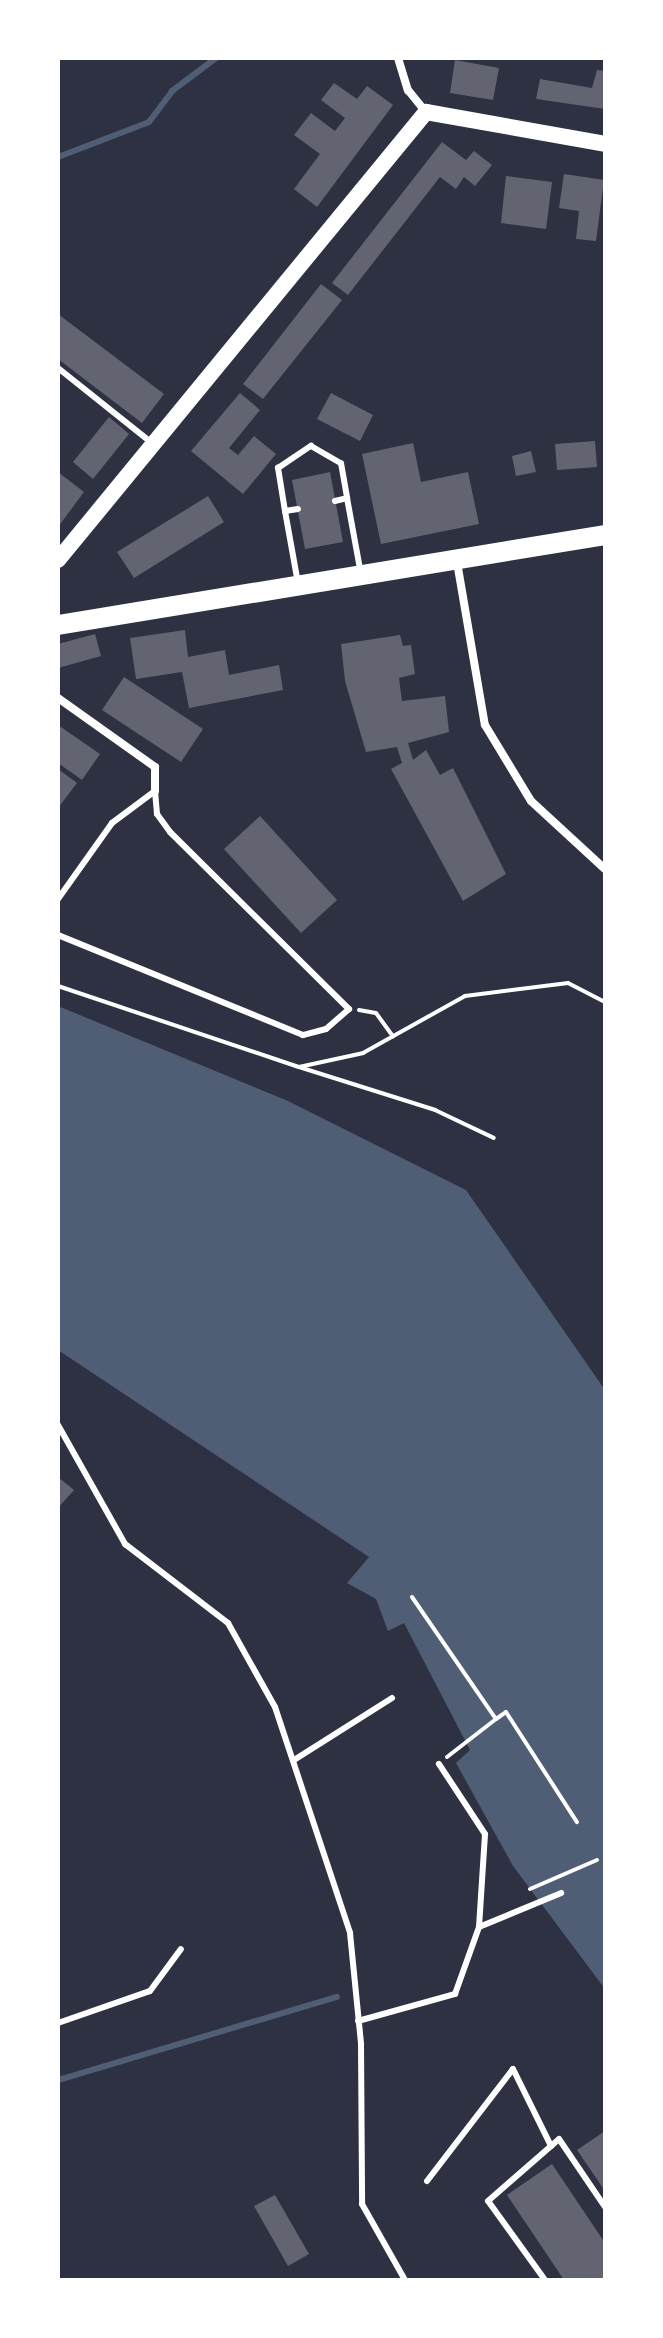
<!DOCTYPE html>
<html>
<head>
<meta charset="utf-8">
<style>
	body { margin:0 }
	#map { position:relative; width:663px; height:2338px; overflow:hidden; background:#2d3142; font-family:"Nunito Sans",sans-serif }
	div>[style] { position:absolute }
	[style*='--x'] { left:calc(var(--x)*1px); top:calc(var(--y)*1px); width:calc(var(--w)*1px); rotate:calc(var(--a)*1deg) }
	.water>* { inset:0; background:#4f5d75 }
	.stream>* { height:6px; margin:-3px; padding:0 3px; transform-origin:3px; border-radius:3px; background:#4f5d75 }
	.building>* { inset:0; background:#626471 }
	.path>* { height:4px; margin:-2px; padding:0 2px; transform-origin:2px; border-radius:2px; background:#fff }
	.service>* { height:6px; margin:-3px; padding:0 3px; transform-origin:3px; border-radius:3px; background:#fff }
	.minor>* { height:8px; margin:-4px; padding:0 4px; transform-origin:4px; border-radius:4px; background:#fff }
	.secondary>* { height:16px; margin:-8px; padding:0 8px; transform-origin:8px; border-radius:8px; background:#fff }
	.primary>* { height:20px; margin:-10px; padding:0 10px; transform-origin:10px; border-radius:10px; background:#fff }
	span { translate:-50% -50%; white-space:nowrap; text-align:center; line-height:1.15; -webkit-text-stroke:8px #fff; paint-order:stroke }
	.frame { position:absolute; inset:0; border:60px solid #fff; pointer-events:none }
</style>
</head>
<body>
<div id="map">
	<div class="water">
		<div style="clip-path:polygon(58px 1006px,288px 1101px,466px 1190px,605px 1390px,605px 1989px,513px 1866px,456px 1763px,470px 1750px,404px 1623px,388px 1631px,376px 1599px,347px 1583px,369px 1557px,58px 1350px)"></div>
	</div>
	<div class="stream">
		<div style="--x:58;--y:157;--w:97;--a:-21"></div>
		<div style="--x:149;--y:122;--w:39;--a:-53"></div>
		<div style="--x:172;--y:91;--w:55;--a:-36.9"></div>
		<div style="--x:58;--y:2080;--w:291;--a:-16.6"></div>
	</div>
	<div class="building">
		<div style="clip-path:polygon(455px 60px,499px 68px,493px 100px,450px 93px)"></div>
		<div style="clip-path:polygon(597px 70px,605px 71px,605px 109px,536px 99px,540px 79px,592px 88px)"></div>
		<div style="clip-path:polygon(334px 83px,357px 99px,367px 86px,393px 105px,317px 207px,294px 189px,320px 154px,294px 135px,311px 113px,335px 131px,345px 118px,321px 100px)"></div>
		<div style="clip-path:polygon(442px 142px,466px 160px,474px 151px,492px 165px,475px 186px,464px 177px,456px 189px,440px 177px,348px 295px,332px 283px)"></div>
		<div style="clip-path:polygon(564px 174px,604px 180px,596px 241px,576px 239px,579px 211px,559px 208px)"></div>
		<div style="clip-path:polygon(506px 176px,552px 182px,546px 229px,501px 223px)"></div>
		<div style="clip-path:polygon(321px 284px,342px 300px,263px 399px,243px 384px)"></div>
		<div style="clip-path:polygon(58px 314px,164px 394px,142px 423px,58px 359px)"></div>
		<div style="clip-path:polygon(240px 393px,260px 410px,229px 448px,238px 455px,254px 436px,276px 454px,243px 494px,191px 451px)"></div>
		<div style="clip-path:polygon(331px 393px,373px 415px,360px 441px,317px 419px)"></div>
		<div style="clip-path:polygon(109px 417px,129px 434px,93px 479px,73px 462px)"></div>
		<div style="clip-path:polygon(595px 441px,597px 467px,557px 470px,555px 444px)"></div>
		<div style="clip-path:polygon(413px 443px,421px 482px,468px 472px,479px 524px,381px 544px,362px 454px)"></div>
		<div style="clip-path:polygon(531px 451px,536px 472px,516px 476px,512px 456px)"></div>
		<div style="clip-path:polygon(58px 472px,84px 492px,58px 527px)"></div>
		<div style="clip-path:polygon(330px 472px,343px 542px,305px 549px,292px 480px)"></div>
		<div style="clip-path:polygon(208px 496px,224px 522px,134px 578px,117px 552px)"></div>
		<div style="clip-path:polygon(185px 630px,188px 657px,225px 650px,229px 675px,279px 665px,283px 690px,189px 708px,182px 672px,136px 679px,130px 638px)"></div>
		<div style="clip-path:polygon(95px 634px,101px 656px,58px 668px,58px 644px)"></div>
		<div style="clip-path:polygon(400px 635px,403px 646px,411px 645px,415px 674px,399px 678px,402px 701px,445px 696px,449px 732px,408px 743px,413px 760px,426px 750px,440px 775px,453px 768px,506px 874px,463px 901px,391px 769px,402px 763px,397px 747px,366px 752px,345px 681px,341px 644px)"></div>
		<div style="clip-path:polygon(124px 677px,203px 729px,181px 762px,102px 710px)"></div>
		<div style="clip-path:polygon(58px 725px,100px 754px,82px 780px,58px 763px)"></div>
		<div style="clip-path:polygon(58px 769px,77px 783px,58px 808px)"></div>
		<div style="clip-path:polygon(260px 816px,337px 900px,301px 933px,224px 849px)"></div>
		<div style="clip-path:polygon(58px 1477px,74px 1490px,58px 1508px)"></div>
		<div style="clip-path:polygon(605px 2131px,605px 2191px,577px 2150px)"></div>
		<div style="clip-path:polygon(552px 2164px,605px 2243px,605px 2280px,564px 2280px,507px 2195px)"></div>
		<div style="clip-path:polygon(275px 2195px,309px 2254px,288px 2266px,254px 2206px)"></div>
	</div>
	<div class="path">
		<div style="--x:58;--y:986;--w:254;--a:18.6"></div>
		<div style="--x:299;--y:1067;--w:66;--a:-12.3"></div>
		<div style="--x:363;--y:1053;--w:117;--a:-29.2"></div>
		<div style="--x:465;--y:996;--w:104;--a:-7.2"></div>
		<div style="--x:568;--y:983;--w:42;--a:27.2"></div>
		<div style="--x:359;--y:1010;--w:17;--a:10"></div>
		<div style="--x:376;--y:1013;--w:29;--a:54"></div>
		<div style="--x:299;--y:1067;--w:143;--a:17.5"></div>
		<div style="--x:435;--y:1110;--w:65;--a:25.4"></div>
		<div style="--x:412;--y:1597;--w:148;--a:55.5"></div>
		<div style="--x:496;--y:1719;--w:12;--a:-35"></div>
		<div style="--x:506;--y:1712;--w:131;--a:57.2"></div>
		<div style="--x:447;--y:1757;--w:62;--a:-37.8"></div>
		<div style="--x:530;--y:1889;--w:73;--a:-23.4"></div>
	</div>
	<div class="service">
		<div style="--x:58;--y:368;--w:120;--a:38.6"></div>
		<div style="--x:335;--y:501;--w:12;--a:-14"></div>
		<div style="--x:347;--y:498;--w:77;--a:79.6"></div>
		<div style="--x:298;--y:509;--w:13;--a:171"></div>
		<div style="--x:285;--y:511;--w:73;--a:79.8"></div>
		<div style="--x:285;--y:511;--w:44;--a:-99.2"></div>
		<div style="--x:278;--y:468;--w:40;--a:-34"></div>
		<div style="--x:311;--y:446;--w:34;--a:30"></div>
		<div style="--x:341;--y:463;--w:36;--a:80"></div>
		<div style="--x:58;--y:899;--w:93;--a:-54.6"></div>
		<div style="--x:112;--y:823;--w:54;--a:-36.7"></div>
		<div style="--x:155;--y:791;--w:23;--a:85"></div>
		<div style="--x:157;--y:814;--w:22;--a:54"></div>
		<div style="--x:170;--y:832;--w:252;--a:44.7"></div>
		<div style="--x:349;--y:1009;--w:30;--a:139"></div>
		<div style="--x:326;--y:1029;--w:24;--a:165"></div>
		<div style="--x:303;--y:1035;--w:265;--a:-157.8"></div>
		<div style="--x:58;--y:1425;--w:137;--a:60.6"></div>
		<div style="--x:125;--y:1544;--w:130;--a:37.5"></div>
		<div style="--x:228;--y:1623;--w:96;--a:60.8"></div>
		<div style="--x:275;--y:1707;--w:238;--a:71.6"></div>
		<div style="--x:350;--y:1933;--w:112;--a:84.3"></div>
		<div style="--x:361;--y:2044;--w:160;--a:89.6"></div>
		<div style="--x:362;--y:2204;--w:87;--a:60.5"></div>
		<div style="--x:294;--y:1760;--w:116;--a:-32.3"></div>
		<div style="--x:479;--y:1927;--w:89;--a:-22.5"></div>
		<div style="--x:358;--y:2021;--w:101;--a:-15.6"></div>
		<div style="--x:455;--y:1994;--w:71;--a:-70.3"></div>
		<div style="--x:479;--y:1927;--w:93;--a:-86.3"></div>
		<div style="--x:485;--y:1834;--w:84;--a:-123.3"></div>
		<div style="--x:58;--y:2023;--w:97;--a:-19.2"></div>
		<div style="--x:150;--y:1991;--w:52;--a:-53.6"></div>
		<div style="--x:427;--y:2181;--w:141;--a:-52.5"></div>
		<div style="--x:513;--y:2069;--w:86;--a:63.7"></div>
		<div style="--x:545;--y:2280;--w:97;--a:-125.8"></div>
		<div style="--x:488;--y:2201;--w:94;--a:-41.1"></div>
		<div style="--x:559;--y:2139;--w:82;--a:55.9"></div>
	</div>
	<div class="minor">
		<div style="--x:398;--y:58;--w:34;--a:73"></div>
		<div style="--x:408;--y:90;--w:28;--a:51"></div>
		<div style="--x:457;--y:562;--w:165;--a:80.3"></div>
		<div style="--x:485;--y:725;--w:89;--a:58.8"></div>
		<div style="--x:531;--y:801;--w:100;--a:42.6"></div>
		<div style="--x:58;--y:698;--w:119;--a:35.4"></div>
		<div style="--x:155;--y:767;--w:24;--a:90"></div>
	</div>
	<div class="secondary">
		<div style="--x:58;--y:560;--w:580;--a:-50.6"></div>
		<div style="--x:426;--y:112;--w:182;--a:10.1"></div>
	</div>
	<div class="primary">
		<div style="--x:58;--y:625;--w:554;--a:-9.34"></div>
	</div>
	<div class="frame"></div>
</div>
</body>
</html>
